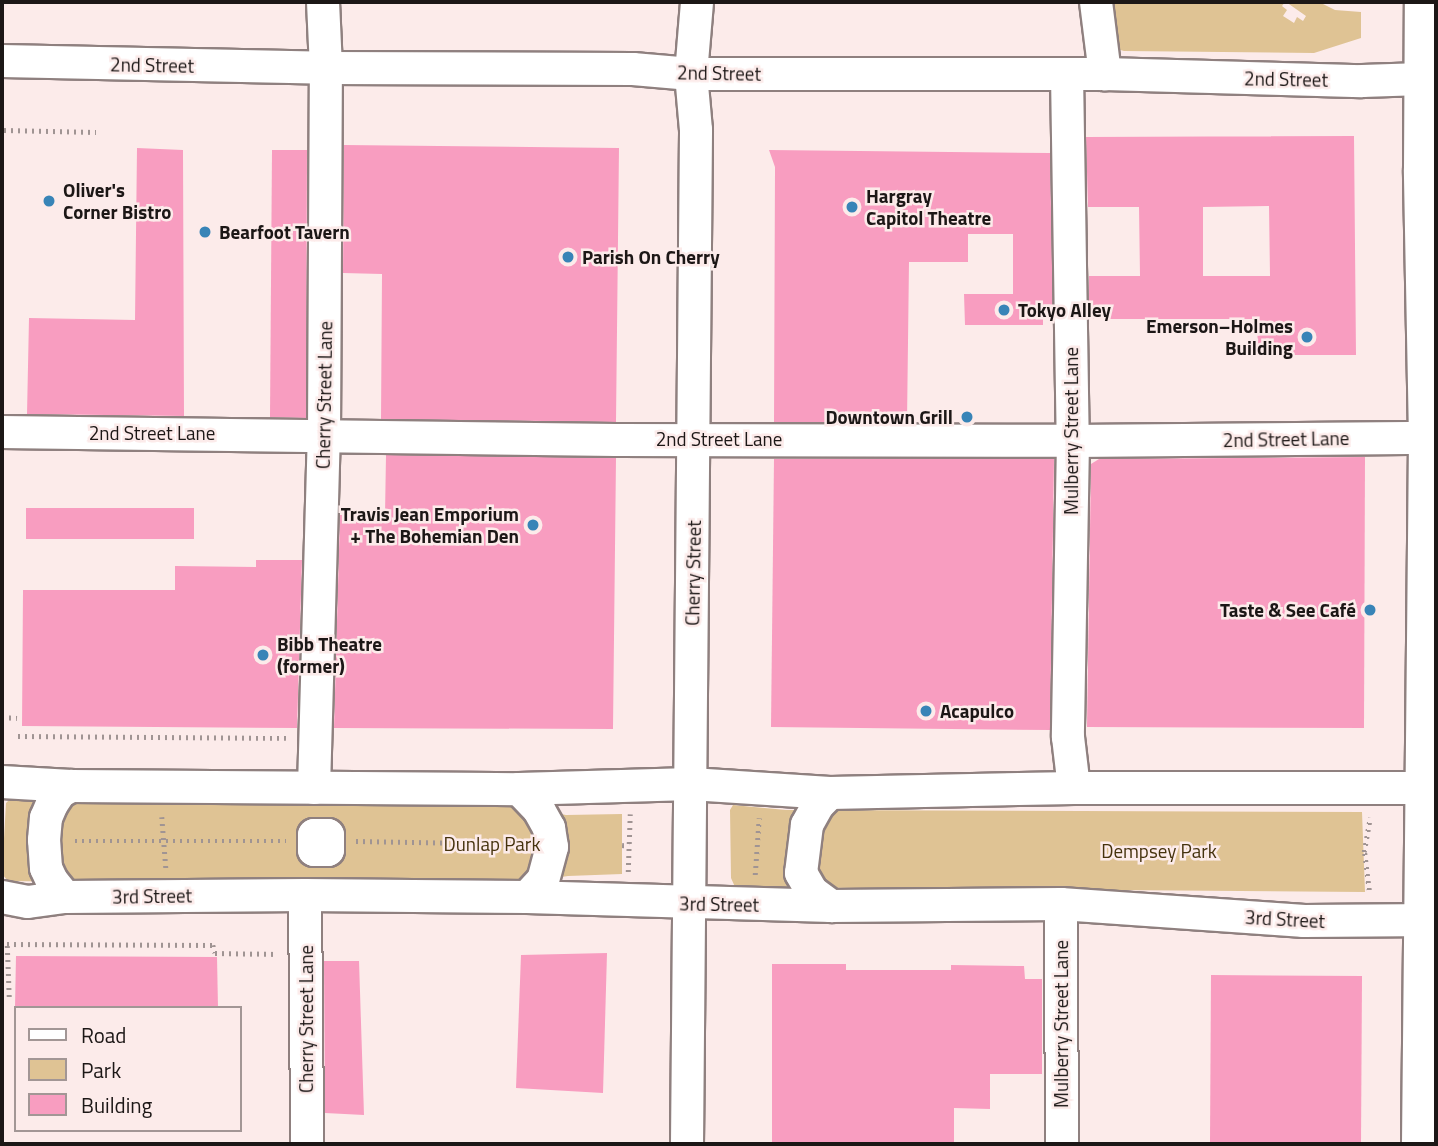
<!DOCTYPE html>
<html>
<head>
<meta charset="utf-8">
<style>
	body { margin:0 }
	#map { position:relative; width:1438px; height:1146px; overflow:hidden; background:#fcebea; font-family:"Titillium Web",sans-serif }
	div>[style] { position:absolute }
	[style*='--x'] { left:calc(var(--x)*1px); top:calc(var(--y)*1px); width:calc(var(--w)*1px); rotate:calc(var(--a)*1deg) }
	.green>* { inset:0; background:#dfc394 }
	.building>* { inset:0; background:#f89dc0 }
	.path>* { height:4.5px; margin-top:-2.25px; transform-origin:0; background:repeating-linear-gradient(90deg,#a09493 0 2px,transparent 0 7px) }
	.roads { filter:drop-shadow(2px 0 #8f807f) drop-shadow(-2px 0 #8f807f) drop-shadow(0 2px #8f807f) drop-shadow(0 -2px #8f807f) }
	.minor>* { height:32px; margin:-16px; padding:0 16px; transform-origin:16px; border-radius:16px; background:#fff }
	.major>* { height:38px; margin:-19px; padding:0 19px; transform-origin:19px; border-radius:19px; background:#fff }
	.dots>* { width:19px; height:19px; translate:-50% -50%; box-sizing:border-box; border:4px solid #fcebea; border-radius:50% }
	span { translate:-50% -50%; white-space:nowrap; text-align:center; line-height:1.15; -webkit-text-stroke:5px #fcebea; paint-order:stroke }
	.street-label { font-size:19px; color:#1c1716 }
	.poi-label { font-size:19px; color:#1c1716; font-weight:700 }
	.left { translate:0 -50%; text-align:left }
	.right { translate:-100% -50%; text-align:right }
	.park-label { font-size:19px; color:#45320d }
	.frame { position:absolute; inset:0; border:4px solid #1c1716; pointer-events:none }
	.legend { position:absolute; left:14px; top:1006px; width:228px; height:126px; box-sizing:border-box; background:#fcebea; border:2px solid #a29695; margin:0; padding:9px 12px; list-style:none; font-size:21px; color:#1c1716 }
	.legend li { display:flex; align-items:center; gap:14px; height:35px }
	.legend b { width:35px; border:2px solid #a29695 }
</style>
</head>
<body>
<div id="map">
	<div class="green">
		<div style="clip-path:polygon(1110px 2px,1285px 2px,1282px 6px,1287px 10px,1283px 16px,1294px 23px,1297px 17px,1303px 21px,1306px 16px,1286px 2px,1319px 2px,1335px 10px,1361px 12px,1361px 38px,1314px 53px,1124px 51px,1117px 49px)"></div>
		<div style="clip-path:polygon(11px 798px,498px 801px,566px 815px,622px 814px,622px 874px,568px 876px,493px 887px,8px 881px,2px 874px,6px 803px)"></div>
		<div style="clip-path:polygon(733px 805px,786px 810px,1362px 812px,1365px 892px,735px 887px,731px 878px,730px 810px)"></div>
	</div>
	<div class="building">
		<div style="clip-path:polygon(evenodd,1354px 136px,1356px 355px,1258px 355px,1257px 319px,1089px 319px,1089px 276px,1140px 276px,1139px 207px,1088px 207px,1086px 137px,1354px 136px,1269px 206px,1270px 276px,1203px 276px,1203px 207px,1269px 206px)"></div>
		<div style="clip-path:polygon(344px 145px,619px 148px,616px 422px,381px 419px,382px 274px,343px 273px)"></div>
		<div style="clip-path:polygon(137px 148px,183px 150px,184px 416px,27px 414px,29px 318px,135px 320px)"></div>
		<div style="clip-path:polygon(272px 150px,307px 150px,306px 418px,270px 417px)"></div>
		<div style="clip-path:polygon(769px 150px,1050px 153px,1053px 319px,1043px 319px,1043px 325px,965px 325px,964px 294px,1013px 294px,1013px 234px,968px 234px,968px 262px,909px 262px,907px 422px,774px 422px,775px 167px)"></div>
		<div style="clip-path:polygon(386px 455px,616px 458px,613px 729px,334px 728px,340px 515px,385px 515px)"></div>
		<div style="clip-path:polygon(1365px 457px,1364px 728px,1087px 727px,1091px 464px,1099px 459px)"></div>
		<div style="clip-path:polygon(774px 459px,1054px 459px,1050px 730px,771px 727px)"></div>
		<div style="clip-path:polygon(26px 508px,194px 508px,194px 539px,26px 539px)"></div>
		<div style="clip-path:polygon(256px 560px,302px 560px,297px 728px,22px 726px,23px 590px,175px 590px,175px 566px,256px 567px)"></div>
		<div style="clip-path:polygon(607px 953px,603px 1093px,516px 1088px,521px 955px)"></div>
		<div style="clip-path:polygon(16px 956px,217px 957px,218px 1008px,15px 1008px)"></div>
		<div style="clip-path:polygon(324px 961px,359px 961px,364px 1115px,325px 1113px)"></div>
		<div style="clip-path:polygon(772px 964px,846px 964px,846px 970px,951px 970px,951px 965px,1024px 966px,1025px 979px,1042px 979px,1042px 1074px,990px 1074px,990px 1109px,954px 1108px,954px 1144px,772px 1144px)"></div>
		<div style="clip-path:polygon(1211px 975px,1362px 976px,1361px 1144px,1210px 1144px)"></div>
	</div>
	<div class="path">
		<div style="--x:4;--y:130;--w:92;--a:1.2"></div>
		<div style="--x:2;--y:717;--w:15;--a:4"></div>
		<div style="--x:18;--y:736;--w:268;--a:0.4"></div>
		<div style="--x:162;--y:817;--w:51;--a:85.5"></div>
		<div style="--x:75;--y:841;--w:211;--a:0"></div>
		<div style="--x:356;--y:841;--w:166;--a:1"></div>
		<div style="--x:622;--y:845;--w:7;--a:8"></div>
		<div style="--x:628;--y:872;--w:58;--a:-88"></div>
		<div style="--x:755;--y:875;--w:57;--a:-86"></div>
		<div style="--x:1369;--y:890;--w:38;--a:-97"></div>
		<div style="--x:1364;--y:852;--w:35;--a:-80"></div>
		<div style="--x:9;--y:997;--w:53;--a:-92.2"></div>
		<div style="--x:7;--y:944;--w:206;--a:0.3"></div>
		<div style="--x:213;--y:945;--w:8;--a:76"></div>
		<div style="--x:215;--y:953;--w:62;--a:0.9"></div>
	</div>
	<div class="roads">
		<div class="minor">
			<div style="--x:1096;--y:2;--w:73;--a:82.9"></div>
			<div style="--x:2;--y:61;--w:324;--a:1.2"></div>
			<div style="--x:326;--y:68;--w:307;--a:0.2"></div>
			<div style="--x:633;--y:69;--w:58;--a:4.9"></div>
			<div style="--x:691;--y:74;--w:414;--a:0"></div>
			<div style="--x:1105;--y:74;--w:257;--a:1.6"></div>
			<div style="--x:1362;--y:81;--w:60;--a:-1.9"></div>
			<div style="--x:1067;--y:74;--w:367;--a:89.1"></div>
			<div style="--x:1073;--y:441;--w:296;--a:91"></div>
			<div style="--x:1068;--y:737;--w:51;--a:83.3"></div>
			<div style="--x:2;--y:432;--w:614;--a:0.75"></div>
			<div style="--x:616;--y:440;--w:457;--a:0.1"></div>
			<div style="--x:1073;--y:441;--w:363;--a:-0.5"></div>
			<div style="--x:2;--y:782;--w:69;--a:3.3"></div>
			<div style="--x:71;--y:786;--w:448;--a:0.4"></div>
			<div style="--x:519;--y:789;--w:172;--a:-1.7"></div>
			<div style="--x:691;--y:784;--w:139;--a:3.7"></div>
			<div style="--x:830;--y:793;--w:244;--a:-1.2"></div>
			<div style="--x:1074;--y:788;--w:362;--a:0"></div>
			<div style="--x:314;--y:788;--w:354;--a:-88.4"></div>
			<div style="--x:324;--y:434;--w:366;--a:-89.7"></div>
			<div style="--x:326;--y:68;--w:66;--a:-92.6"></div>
			<div style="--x:519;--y:789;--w:29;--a:46"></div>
			<div style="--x:539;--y:810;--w:21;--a:61"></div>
			<div style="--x:549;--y:828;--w:19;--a:81"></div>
			<div style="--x:552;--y:847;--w:34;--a:105"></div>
			<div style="--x:543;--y:880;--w:23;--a:133"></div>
			<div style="--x:830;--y:793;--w:17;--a:135"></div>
			<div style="--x:818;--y:805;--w:23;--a:119"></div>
			<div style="--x:807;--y:825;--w:48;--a:97.1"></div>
			<div style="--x:801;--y:873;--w:22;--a:60"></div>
			<div style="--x:812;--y:892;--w:24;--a:36"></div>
			<div style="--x:314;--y:835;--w:14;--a:0"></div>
			<div style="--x:328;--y:835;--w:15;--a:90"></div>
			<div style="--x:328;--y:850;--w:14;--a:180"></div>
			<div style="--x:314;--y:850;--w:15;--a:-90"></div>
			<div style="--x:305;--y:895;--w:249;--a:89.5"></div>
			<div style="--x:2;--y:897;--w:26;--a:11"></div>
			<div style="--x:28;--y:902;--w:37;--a:-8"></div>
			<div style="--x:65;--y:897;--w:240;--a:-0.5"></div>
			<div style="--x:305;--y:895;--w:222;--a:0.5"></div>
			<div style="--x:527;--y:897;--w:304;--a:1.7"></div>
			<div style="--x:831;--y:906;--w:230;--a:-0.5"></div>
			<div style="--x:1061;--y:904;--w:244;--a:4"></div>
			<div style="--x:1304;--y:921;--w:132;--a:-0.4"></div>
			<div style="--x:65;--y:897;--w:21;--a:-129"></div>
			<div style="--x:52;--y:881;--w:14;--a:-115"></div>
			<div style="--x:46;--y:868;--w:28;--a:-94"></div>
			<div style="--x:44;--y:840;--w:22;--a:-85"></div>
			<div style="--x:46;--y:818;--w:15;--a:-67"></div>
			<div style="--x:52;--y:804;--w:14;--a:-56"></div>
			<div style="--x:60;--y:792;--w:13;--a:-29"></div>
			<div style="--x:1061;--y:904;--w:240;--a:89.8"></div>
			<div style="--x:687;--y:1144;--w:1014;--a:-89.49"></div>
			<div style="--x:696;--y:130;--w:56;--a:-95.1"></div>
			<div style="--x:691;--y:74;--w:72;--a:-85.2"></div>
		</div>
		<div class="major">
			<div style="--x:1421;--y:1144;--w:706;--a:-89.43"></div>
			<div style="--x:1428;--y:438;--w:268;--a:-91.1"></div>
			<div style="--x:1423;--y:170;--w:168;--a:-89.7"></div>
		</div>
	</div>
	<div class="dots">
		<div style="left:49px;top:201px;background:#3884b7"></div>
		<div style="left:852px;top:207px;background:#3884b7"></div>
		<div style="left:205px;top:232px;background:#3884b7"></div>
		<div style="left:568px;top:257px;background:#3884b7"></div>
		<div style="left:1004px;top:310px;background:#3884b7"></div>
		<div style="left:1307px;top:337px;background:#3884b7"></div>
		<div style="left:967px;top:417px;background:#3884b7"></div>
		<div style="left:533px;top:525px;background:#3884b7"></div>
		<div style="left:1370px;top:610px;background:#3884b7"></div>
		<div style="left:263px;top:655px;background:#3884b7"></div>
		<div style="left:926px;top:711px;background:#3884b7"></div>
	</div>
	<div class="street-label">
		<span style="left:152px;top:65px;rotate:1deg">2nd Street</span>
		<span style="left:719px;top:73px;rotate:1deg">2nd Street</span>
		<span style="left:1286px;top:79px;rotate:1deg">2nd Street</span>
		<span style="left:324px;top:395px;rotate:-89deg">Cherry Street Lane</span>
		<span style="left:1071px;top:431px;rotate:-90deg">Mulberry Street Lane</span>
		<span style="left:152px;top:433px">2nd Street Lane</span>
		<span style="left:719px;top:439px">2nd Street Lane</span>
		<span style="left:1286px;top:439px;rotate:-1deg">2nd Street Lane</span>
		<span style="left:693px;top:573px;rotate:-89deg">Cherry Street</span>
		<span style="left:152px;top:896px;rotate:-1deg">3rd Street</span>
		<span style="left:719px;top:904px;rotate:1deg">3rd Street</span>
		<span style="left:1285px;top:919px;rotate:3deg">3rd Street</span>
		<span style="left:306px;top:1019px;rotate:-90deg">Cherry Street Lane</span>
		<span style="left:1061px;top:1024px;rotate:-90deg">Mulberry Street Lane</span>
	</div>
	<div class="poi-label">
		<span class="left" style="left:63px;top:201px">Oliver's<br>Corner Bistro</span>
		<span class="left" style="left:866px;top:207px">Hargray<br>Capitol Theatre</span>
		<span class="left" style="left:219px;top:232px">Bearfoot Tavern</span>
		<span class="left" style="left:582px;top:257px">Parish On Cherry</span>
		<span class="left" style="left:1018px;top:310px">Tokyo Alley</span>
		<span class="right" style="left:1293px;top:337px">Emerson–Holmes<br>Building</span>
		<span class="right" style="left:953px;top:417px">Downtown Grill</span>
		<span class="right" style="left:519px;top:525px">Travis Jean Emporium<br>+ The Bohemian Den</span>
		<span class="right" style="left:1356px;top:610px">Taste &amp; See Café</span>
		<span class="left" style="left:277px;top:655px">Bibb Theatre<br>(former)</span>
		<span class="left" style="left:940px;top:711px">Acapulco</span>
	</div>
	<div class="park-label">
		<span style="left:492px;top:844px">Dunlap Park</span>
		<span style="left:1159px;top:851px">Dempsey Park</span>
	</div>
	<div class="frame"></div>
	<ul class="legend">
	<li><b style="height:9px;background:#fff"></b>Road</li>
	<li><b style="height:19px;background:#dfc394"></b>Park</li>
	<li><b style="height:19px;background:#f89dc0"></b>Building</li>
	</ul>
</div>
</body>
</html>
